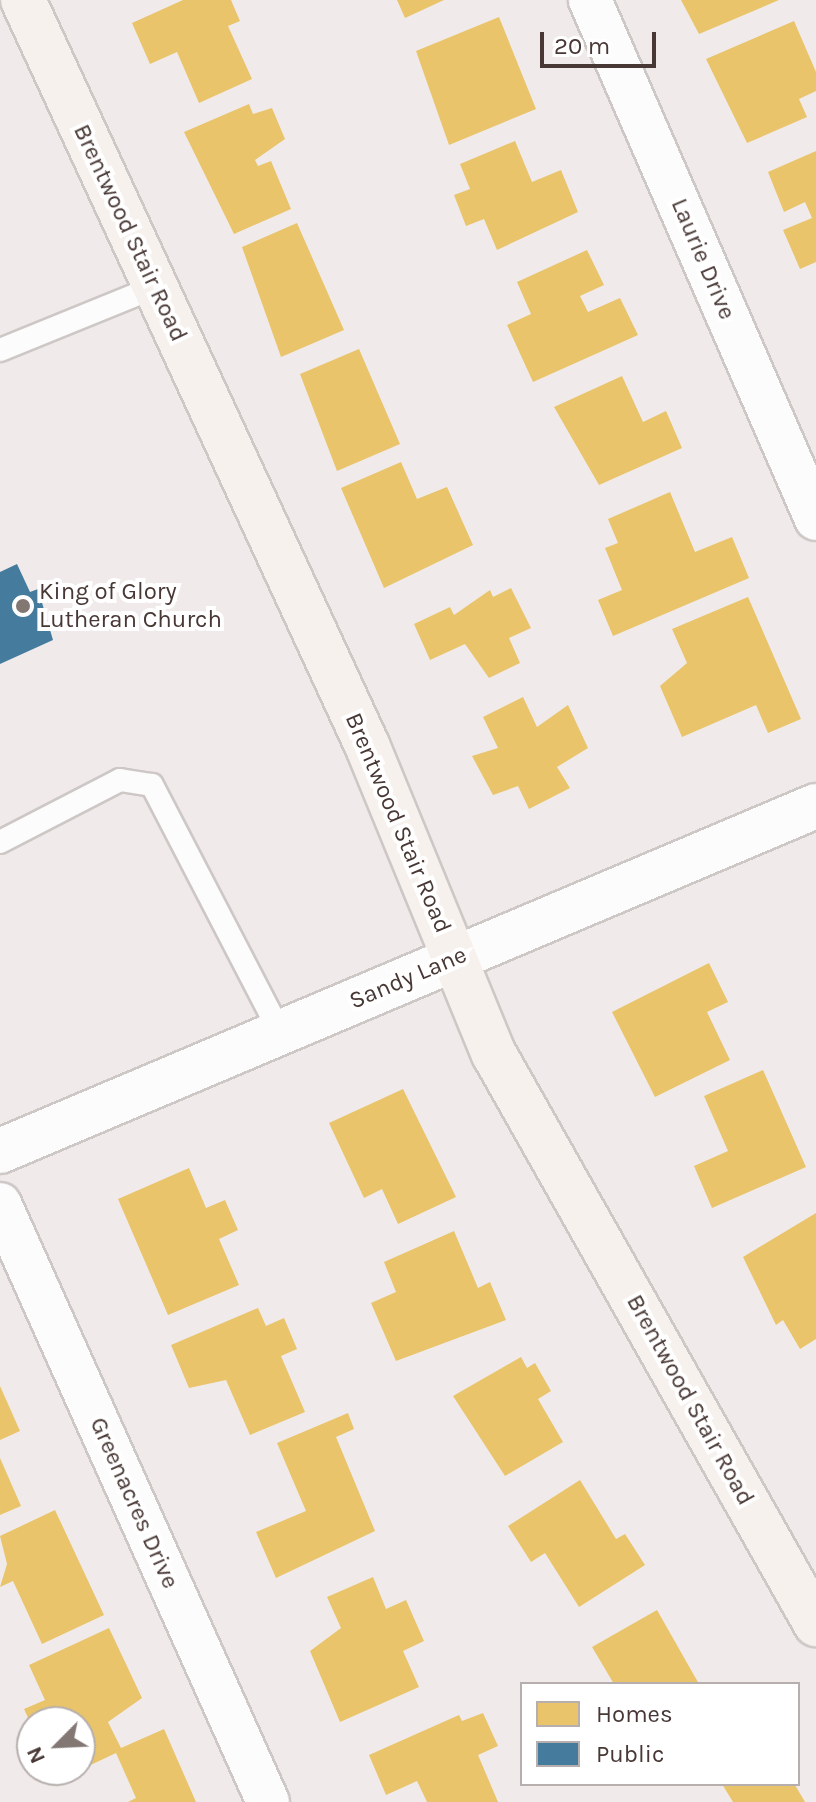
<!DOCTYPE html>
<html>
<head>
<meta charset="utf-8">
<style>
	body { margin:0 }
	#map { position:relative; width:816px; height:1802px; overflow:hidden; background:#f0ebea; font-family:Karla,sans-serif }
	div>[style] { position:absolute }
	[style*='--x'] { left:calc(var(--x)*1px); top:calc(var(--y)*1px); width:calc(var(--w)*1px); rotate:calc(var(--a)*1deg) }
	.homes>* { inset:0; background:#e9c46a }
	.public>* { inset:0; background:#457b9d }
	.roads { filter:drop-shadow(2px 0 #cdc7c6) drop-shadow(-2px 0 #cdc7c6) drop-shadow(0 2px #cdc7c6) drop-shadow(0 -2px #cdc7c6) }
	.service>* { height:22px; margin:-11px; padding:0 11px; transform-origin:11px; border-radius:11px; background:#fdfcfc }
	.minor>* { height:42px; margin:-21px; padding:0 21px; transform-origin:21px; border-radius:21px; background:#fdfcfc }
	.tertiary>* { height:44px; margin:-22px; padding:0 22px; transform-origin:22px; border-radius:22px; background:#fdfcfc }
	.secondary>* { height:44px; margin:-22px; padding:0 22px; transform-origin:22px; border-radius:22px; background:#f7f1ee }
	.dots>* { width:22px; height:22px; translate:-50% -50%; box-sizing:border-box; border:4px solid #fff; border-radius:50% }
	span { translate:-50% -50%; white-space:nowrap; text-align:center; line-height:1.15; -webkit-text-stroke:8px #fff; paint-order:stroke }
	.street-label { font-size:24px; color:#483835 }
	.poi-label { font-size:24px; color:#483835 }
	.left { translate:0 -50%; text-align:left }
	.legend { position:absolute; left:520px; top:1682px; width:280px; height:104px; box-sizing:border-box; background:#fff; border:2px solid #b6afae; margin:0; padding:10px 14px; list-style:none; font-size:24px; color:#483835 }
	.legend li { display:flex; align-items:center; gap:16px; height:40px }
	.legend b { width:40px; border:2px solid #b6afae }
	.north { position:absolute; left:16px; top:1706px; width:80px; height:80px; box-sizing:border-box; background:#fff; border:2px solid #b6afae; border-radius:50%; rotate:246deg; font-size:22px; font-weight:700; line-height:32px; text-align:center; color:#483835 }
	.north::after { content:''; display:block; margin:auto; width:28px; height:36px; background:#837774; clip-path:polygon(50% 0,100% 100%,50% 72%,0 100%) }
	.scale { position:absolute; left:540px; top:32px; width:116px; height:36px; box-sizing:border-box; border:4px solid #483835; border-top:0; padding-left:10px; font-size:24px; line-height:28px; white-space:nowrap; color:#483835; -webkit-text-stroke:6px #fff; paint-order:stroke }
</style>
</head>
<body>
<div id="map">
	<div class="homes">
		<div style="clip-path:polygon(183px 0,231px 0,240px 21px,228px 26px,252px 79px,199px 103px,177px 52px,150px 64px,132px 23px)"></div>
		<div style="clip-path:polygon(397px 0,444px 0,405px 18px)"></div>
		<div style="clip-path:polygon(681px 0,779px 0,699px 34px)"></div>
		<div style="clip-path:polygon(499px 17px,536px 109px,449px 145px,416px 51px)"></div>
		<div style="clip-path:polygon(794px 21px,816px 72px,816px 91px,799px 99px,807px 117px,747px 143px,706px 59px)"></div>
		<div style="clip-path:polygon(249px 104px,253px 114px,272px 108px,285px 139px,255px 160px,258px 166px,271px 161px,291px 209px,234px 234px,184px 132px)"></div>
		<div style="clip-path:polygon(515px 141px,532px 182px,561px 170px,578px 212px,497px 250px,484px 219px,466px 226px,454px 195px,470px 189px,460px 164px)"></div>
		<div style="clip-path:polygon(816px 151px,816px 262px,800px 269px,783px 230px,812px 218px,805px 202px,784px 212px,768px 172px)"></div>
		<div style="clip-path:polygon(297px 223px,344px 330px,281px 357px,242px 247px)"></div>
		<div style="clip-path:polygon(587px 250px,604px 285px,580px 296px,588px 312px,620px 298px,638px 335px,533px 382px,507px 325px,531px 314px,517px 282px)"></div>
		<div style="clip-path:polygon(359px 349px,400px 444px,337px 471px,300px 374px)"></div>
		<div style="clip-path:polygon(622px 376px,643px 422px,666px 411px,682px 448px,599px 485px,554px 407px)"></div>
		<div style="clip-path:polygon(401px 462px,417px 499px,447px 487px,473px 545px,384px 588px,341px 488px)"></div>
		<div style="clip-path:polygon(670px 492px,695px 552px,732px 537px,749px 578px,613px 636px,598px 600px,622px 590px,605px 548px,618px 543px,608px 519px)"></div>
		<div style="clip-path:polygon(511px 588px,531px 628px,509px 638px,520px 663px,489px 678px,465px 644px,430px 660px,414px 624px,450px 607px,454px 615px,490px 590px,493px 597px)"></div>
		<div style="clip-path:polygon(748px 597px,801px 719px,768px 733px,756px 705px,682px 737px,660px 686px,687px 663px,672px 629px)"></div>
		<div style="clip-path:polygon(523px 697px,537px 727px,568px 705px,588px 748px,557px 767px,570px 788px,529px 809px,518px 786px,493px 795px,472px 756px,498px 748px,483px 717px)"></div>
		<div style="clip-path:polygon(709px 963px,728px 1002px,707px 1012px,730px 1060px,655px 1097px,612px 1012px)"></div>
		<div style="clip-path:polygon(763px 1070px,806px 1167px,712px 1208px,694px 1166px,728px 1151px,704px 1096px)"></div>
		<div style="clip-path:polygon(403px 1089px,456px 1197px,398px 1224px,382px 1189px,364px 1198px,329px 1123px)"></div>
		<div style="clip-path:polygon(189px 1168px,206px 1208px,225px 1200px,238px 1230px,219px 1239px,239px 1285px,168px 1315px,118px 1199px)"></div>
		<div style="clip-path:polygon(816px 1213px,816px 1339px,800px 1349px,783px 1320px,776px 1325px,743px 1257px)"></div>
		<div style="clip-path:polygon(454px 1231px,478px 1288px,490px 1282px,506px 1320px,396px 1361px,371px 1303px,396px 1292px,384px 1262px)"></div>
		<div style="clip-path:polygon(258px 1308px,266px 1326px,284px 1318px,297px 1349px,281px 1356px,305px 1412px,250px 1435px,226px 1380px,189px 1388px,171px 1345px)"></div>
		<div style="clip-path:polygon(521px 1357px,527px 1368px,535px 1363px,551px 1391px,538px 1399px,563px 1442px,505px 1476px,453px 1396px)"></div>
		<div style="clip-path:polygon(0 1386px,20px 1431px,0 1440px)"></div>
		<div style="clip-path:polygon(348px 1413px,354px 1429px,336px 1437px,375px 1531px,276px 1578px,256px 1532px,306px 1511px,277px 1443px)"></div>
		<div style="clip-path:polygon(0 1458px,21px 1506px,0 1515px)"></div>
		<div style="clip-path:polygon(580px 1480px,616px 1539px,625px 1534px,645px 1565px,579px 1607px,545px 1553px,531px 1562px,508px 1526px)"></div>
		<div style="clip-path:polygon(55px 1510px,104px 1615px,42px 1644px,13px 1581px,0 1587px,7px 1564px,0 1536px)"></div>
		<div style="clip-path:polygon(373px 1577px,386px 1609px,406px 1600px,424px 1641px,403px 1651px,419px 1687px,340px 1722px,310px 1651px,341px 1628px,327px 1597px)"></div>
		<div style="clip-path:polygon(657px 1610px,699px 1684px,614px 1684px,592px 1647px)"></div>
		<div style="clip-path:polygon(109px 1628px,142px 1698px,108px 1722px,121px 1748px,164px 1729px,196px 1802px,128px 1802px,136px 1798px,116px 1753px,80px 1770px,80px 1722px,30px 1722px,24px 1709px,45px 1700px,29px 1665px)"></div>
		<div style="clip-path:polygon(483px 1713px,498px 1746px,478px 1755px,498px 1802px,427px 1802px,417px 1781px,386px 1795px,369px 1755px,459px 1715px,462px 1721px)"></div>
		<div style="clip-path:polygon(722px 1784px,795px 1785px,805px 1802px,733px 1802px)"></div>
	</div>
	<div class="public">
		<div style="clip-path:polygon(17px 564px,30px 592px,38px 589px,53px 640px,0 664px,0 572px)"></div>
	</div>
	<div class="roads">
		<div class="service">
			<div style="--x:0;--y:350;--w:167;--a:-22.1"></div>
			<div style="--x:0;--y:842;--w:135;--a:-27.3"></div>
			<div style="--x:120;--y:780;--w:32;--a:9"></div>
			<div style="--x:152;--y:785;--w:278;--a:62.6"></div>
		</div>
		<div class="minor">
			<div style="--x:590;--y:0;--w:566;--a:66.47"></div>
			<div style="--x:0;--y:1204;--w:655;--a:65.86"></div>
		</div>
		<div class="tertiary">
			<div style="--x:0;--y:1151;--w:886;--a:-22.92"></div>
		</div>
		<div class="secondary">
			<div style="--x:23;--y:0;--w:821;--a:65.22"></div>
			<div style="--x:367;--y:745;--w:334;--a:67.7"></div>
			<div style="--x:494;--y:1054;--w:655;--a:60.54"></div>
		</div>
	</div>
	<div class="dots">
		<div style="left:23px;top:606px;background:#837774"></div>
	</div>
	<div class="street-label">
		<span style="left:130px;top:233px;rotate:65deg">Brentwood Stair Road</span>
		<span style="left:703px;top:259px;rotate:67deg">Laurie Drive</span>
		<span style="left:398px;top:823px;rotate:67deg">Brentwood Stair Road</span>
		<span style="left:408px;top:978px;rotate:-23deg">Sandy Lane</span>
		<span style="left:690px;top:1400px;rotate:61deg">Brentwood Stair Road</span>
		<span style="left:134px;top:1503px;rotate:66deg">Greenacres Drive</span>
	</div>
	<div class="poi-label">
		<span class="left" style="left:39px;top:606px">King of Glory<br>Lutheran Church</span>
	</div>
	<ul class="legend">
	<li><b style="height:22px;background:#e9c46a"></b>Homes</li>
	<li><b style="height:22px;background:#457b9d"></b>Public</li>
	</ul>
	<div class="north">N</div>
	<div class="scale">20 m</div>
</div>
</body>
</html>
